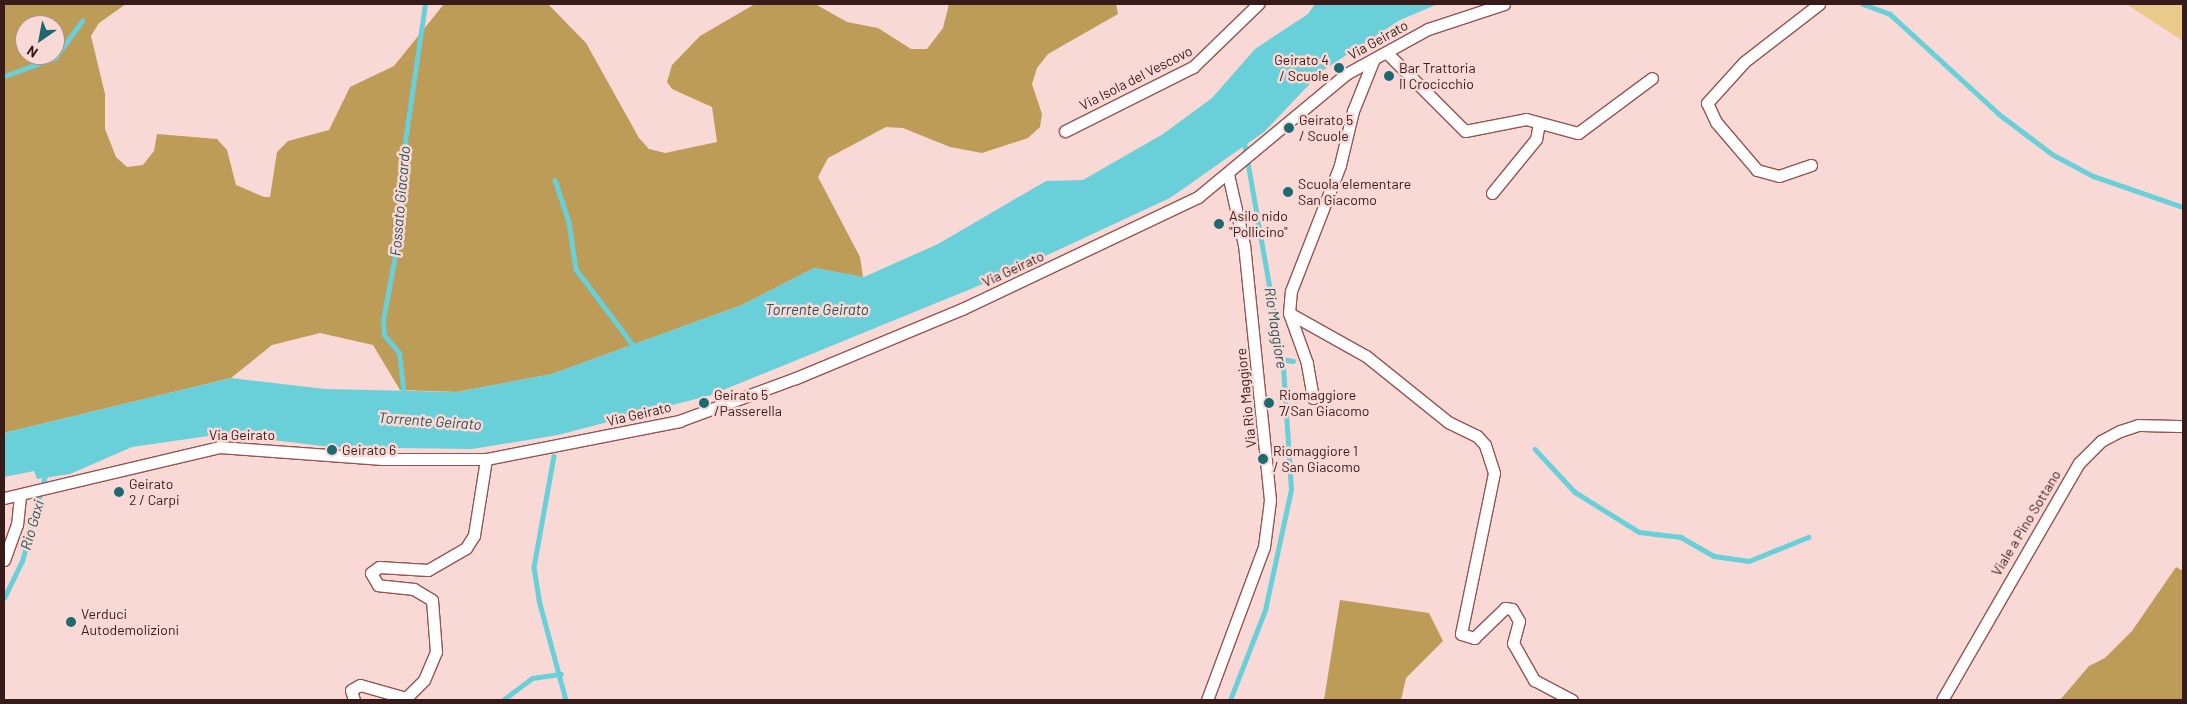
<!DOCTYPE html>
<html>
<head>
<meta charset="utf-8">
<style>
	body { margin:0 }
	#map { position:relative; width:2187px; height:704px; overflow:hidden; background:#f8d9d6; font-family:Barlow,sans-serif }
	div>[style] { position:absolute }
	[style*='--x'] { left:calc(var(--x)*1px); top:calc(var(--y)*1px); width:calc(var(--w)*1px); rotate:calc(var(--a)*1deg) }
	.green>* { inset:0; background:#e9ca8a }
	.forest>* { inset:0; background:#bd9c58 }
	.water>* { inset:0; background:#69cfd9 }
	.stream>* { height:4.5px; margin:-2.25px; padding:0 2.25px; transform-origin:2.25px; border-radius:2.25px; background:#69cfd9 }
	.roads { filter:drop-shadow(1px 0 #955450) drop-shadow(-1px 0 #955450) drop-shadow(0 1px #955450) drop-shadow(0 -1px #955450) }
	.minor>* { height:11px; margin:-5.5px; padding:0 5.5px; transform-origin:5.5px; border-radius:5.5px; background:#fff }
	.dots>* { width:14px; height:14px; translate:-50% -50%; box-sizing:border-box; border:2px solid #f8d9d6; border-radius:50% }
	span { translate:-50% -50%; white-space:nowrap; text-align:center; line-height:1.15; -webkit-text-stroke:5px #f8d9d6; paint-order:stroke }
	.street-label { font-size:14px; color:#371b1a }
	.poi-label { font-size:14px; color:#371b1a }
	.right { translate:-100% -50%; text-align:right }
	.left { translate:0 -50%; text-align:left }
	.water-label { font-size:15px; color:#275459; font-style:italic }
	.frame { position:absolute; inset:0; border:5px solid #371b1a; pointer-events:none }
	.north { position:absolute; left:15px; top:15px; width:50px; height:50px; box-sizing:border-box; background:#f8d9d6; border:1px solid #ab8d8b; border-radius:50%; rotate:213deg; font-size:14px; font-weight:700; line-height:20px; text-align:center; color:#371b1a }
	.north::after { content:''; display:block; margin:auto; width:18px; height:22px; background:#1c6970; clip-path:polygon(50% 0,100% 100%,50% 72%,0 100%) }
</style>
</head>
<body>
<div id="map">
	<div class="green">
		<div style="clip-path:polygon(2126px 4px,2183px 4px,2183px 41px)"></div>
	</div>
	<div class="forest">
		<div style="clip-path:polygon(evenodd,4px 4px,126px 4px,99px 23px,91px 36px,105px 94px,105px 129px,116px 157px,127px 167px,143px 165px,154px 151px,157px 134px,217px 139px,227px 150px,236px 185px,264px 197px,270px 197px,277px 152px,288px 141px,329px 130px,350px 87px,394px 66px,444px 4px,548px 4px,586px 43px,639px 138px,649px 149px,665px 153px,717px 142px,712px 107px,672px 89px,667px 82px,672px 65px,700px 36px,755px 4px,815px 4px,847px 22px,878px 28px,911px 49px,927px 49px,943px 28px,949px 4px,1116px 4px,1118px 14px,1048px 54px,1037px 68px,1032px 84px,1042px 114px,1040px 127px,1028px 138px,982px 153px,950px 147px,903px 128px,886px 127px,828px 158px,818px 177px,860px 257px,863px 277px,814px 268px,742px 305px,552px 374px,457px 392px,400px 390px,373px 345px,320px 333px,272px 345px,231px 378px,4px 433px,4px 4px,25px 25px,55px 25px,55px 55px,25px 55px,25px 25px)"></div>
		<div style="clip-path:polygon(2176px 567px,2183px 571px,2183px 700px,2060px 700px,2089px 666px,2105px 658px,2132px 631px)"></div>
		<div style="clip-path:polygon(1340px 600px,1429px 613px,1443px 641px,1406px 678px,1401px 700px,1324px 700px)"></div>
	</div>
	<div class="water">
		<div style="clip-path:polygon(1315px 4px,1438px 4px,1400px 20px,1322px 71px,1264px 132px,1170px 198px,1000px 277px,711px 395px,558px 435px,472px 449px,331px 447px,222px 434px,132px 447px,70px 474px,37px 479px,34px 471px,4px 477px,4px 433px,231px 378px,325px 389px,457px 392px,552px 374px,742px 305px,814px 268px,864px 277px,938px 244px,1046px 181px,1083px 180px,1163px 134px,1212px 98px,1255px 49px,1308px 14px)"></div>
	</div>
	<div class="stream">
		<div style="--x:1863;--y:4;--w:29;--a:20"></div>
		<div style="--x:1890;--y:14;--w:148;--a:42.5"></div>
		<div style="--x:1999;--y:114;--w:66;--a:37"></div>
		<div style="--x:2052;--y:154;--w:47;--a:28.2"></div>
		<div style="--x:2093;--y:176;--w:95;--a:19"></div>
		<div style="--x:4;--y:76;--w:54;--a:-19.4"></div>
		<div style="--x:55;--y:58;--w:46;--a:-53.9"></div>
		<div style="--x:555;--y:180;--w:44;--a:71.6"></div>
		<div style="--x:569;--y:222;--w:48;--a:81.5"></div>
		<div style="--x:576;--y:269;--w:100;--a:53.1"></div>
		<div style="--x:1281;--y:359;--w:12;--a:9"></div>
		<div style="--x:404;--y:396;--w:43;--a:-96.6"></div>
		<div style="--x:399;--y:353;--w:23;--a:-130"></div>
		<div style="--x:384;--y:335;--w:15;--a:-94"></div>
		<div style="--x:383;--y:320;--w:93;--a:-79.4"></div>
		<div style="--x:400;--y:229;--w:88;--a:-86.7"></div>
		<div style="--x:405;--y:141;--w:138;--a:-81.7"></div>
		<div style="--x:1535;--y:449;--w:59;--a:47.1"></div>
		<div style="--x:1575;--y:492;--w:75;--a:32"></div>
		<div style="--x:1639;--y:532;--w:42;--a:6.8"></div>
		<div style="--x:1681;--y:537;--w:38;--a:30"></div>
		<div style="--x:1714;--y:556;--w:35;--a:8"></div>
		<div style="--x:1749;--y:561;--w:64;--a:-22.1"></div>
		<div style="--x:554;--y:456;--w:113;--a:100.2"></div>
		<div style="--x:534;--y:567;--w:33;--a:81"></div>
		<div style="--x:539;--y:600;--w:104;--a:74.9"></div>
		<div style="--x:4;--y:598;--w:41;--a:-64.1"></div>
		<div style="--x:22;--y:561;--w:92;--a:-74.9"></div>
		<div style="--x:503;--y:700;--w:36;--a:-37"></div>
		<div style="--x:532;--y:678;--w:29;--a:-8"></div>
		<div style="--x:1230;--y:700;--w:97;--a:-68.7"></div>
		<div style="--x:1265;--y:610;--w:123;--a:-77.8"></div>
		<div style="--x:1291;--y:490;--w:124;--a:-93.7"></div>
		<div style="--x:1283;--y:366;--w:227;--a:-99.9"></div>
	</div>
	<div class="roads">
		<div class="minor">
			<div style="--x:1387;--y:53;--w:110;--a:45"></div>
			<div style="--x:1465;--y:131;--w:62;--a:-11.1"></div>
			<div style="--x:1526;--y:119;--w:54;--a:15.1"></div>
			<div style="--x:1578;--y:133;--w:92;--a:-36.6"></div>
			<div style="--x:1065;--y:131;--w:143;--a:-26.6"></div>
			<div style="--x:1193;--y:67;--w:91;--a:-44.1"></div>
			<div style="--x:1811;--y:165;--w:34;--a:161"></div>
			<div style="--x:1779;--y:176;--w:23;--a:-165"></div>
			<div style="--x:1757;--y:170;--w:63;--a:-130.5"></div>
			<div style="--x:1716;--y:122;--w:21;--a:-115"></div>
			<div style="--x:1707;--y:103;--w:55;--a:-47.9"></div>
			<div style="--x:1744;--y:62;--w:95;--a:-37.7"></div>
			<div style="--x:1492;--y:193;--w:70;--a:-50.8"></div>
			<div style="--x:1536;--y:139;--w:15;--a:-79"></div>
			<div style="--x:1289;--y:313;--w:88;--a:29.2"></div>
			<div style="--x:1366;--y:356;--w:105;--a:38.8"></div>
			<div style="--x:1448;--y:422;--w:32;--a:26"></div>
			<div style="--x:1477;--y:436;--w:12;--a:48"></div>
			<div style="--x:1485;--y:445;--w:29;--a:72"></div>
			<div style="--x:1494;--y:473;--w:164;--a:101.6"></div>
			<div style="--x:1461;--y:634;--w:14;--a:17"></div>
			<div style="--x:1474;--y:638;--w:43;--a:-44.1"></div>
			<div style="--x:1505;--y:608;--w:7;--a:8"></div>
			<div style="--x:1512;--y:609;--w:14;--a:60"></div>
			<div style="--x:1519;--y:621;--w:23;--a:105"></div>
			<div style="--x:1513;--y:643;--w:43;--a:60.4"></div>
			<div style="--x:1534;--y:680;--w:43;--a:27.8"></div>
			<div style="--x:1313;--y:398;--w:36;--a:-100"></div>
			<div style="--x:1307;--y:363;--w:53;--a:-109.8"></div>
			<div style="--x:1289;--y:313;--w:22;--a:-85"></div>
			<div style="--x:1291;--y:291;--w:135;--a:-68.7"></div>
			<div style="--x:1340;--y:165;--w:56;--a:-76.5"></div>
			<div style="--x:1353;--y:111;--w:54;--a:-68.2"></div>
			<div style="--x:4;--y:498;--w:221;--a:-13.3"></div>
			<div style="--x:219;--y:447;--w:164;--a:4.2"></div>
			<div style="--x:383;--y:459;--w:103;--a:0"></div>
			<div style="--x:486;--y:459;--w:197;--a:-11.1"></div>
			<div style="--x:679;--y:421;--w:125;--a:-20.2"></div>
			<div style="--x:796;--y:378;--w:180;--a:-22.6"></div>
			<div style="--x:962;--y:309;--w:261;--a:-25.4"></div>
			<div style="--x:1198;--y:197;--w:192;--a:-39.7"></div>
			<div style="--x:1346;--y:74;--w:94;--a:-28.8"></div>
			<div style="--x:1428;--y:29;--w:80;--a:-18.2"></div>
			<div style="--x:4;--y:560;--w:37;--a:-70"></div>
			<div style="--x:17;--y:525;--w:30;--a:-84"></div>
			<div style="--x:354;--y:700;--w:10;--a:-107"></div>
			<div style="--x:351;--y:690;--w:10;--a:-29"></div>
			<div style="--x:360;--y:685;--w:48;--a:15.8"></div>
			<div style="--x:406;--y:698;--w:25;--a:-45"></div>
			<div style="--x:424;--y:680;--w:30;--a:-67"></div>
			<div style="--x:436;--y:652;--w:52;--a:-94.4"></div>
			<div style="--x:432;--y:600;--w:21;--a:-149"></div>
			<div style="--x:414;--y:589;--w:36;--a:-174"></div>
			<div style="--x:378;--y:585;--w:14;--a:-120"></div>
			<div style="--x:371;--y:573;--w:10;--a:-37"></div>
			<div style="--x:379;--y:567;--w:49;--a:3.5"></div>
			<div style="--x:428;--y:570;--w:44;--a:-30.1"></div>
			<div style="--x:466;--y:548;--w:15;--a:-58"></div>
			<div style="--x:474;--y:535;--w:77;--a:-81"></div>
			<div style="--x:1207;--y:700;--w:163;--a:-69.6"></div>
			<div style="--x:1264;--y:547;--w:47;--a:-82.7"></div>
			<div style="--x:1270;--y:500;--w:256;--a:-95.8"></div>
			<div style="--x:1244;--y:245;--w:73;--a:-102.7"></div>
			<div style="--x:1942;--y:700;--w:274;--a:-60"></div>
			<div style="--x:2079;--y:463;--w:31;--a:-45"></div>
			<div style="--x:2101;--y:441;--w:21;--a:-28"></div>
			<div style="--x:2120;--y:431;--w:19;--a:-18"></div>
			<div style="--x:2138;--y:425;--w:45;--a:1.3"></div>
		</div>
	</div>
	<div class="dots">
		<div style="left:1339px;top:68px;background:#1c6970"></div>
		<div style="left:1389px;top:76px;background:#1c6970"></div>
		<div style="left:1289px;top:128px;background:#1c6970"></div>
		<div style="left:1288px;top:192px;background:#1c6970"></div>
		<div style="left:1219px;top:224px;background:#1c6970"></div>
		<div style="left:704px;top:403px;background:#1c6970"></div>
		<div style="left:1269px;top:403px;background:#1c6970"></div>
		<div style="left:332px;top:450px;background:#1c6970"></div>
		<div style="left:1263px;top:459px;background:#1c6970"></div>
		<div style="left:119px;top:492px;background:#1c6970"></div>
		<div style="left:71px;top:622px;background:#1c6970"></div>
	</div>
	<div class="street-label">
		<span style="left:1378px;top:40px;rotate:-29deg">Via Geirato</span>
		<span style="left:1136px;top:78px;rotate:-27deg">Via Isola del Vescovo</span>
		<span style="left:1013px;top:269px;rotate:-25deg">Via Geirato</span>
		<span style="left:1246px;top:398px;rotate:-96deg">Via Rio Maggiore</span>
		<span style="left:639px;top:414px;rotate:-13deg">Via Geirato</span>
		<span style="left:242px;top:435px">Via Geirato</span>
		<span style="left:2026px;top:523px;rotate:-59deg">Viale a Pino Sottano</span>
	</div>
	<div class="poi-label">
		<span class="right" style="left:1329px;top:68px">Geirato 4<br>/ Scuole</span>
		<span class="left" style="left:1399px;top:76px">Bar Trattoria<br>Il Crocicchio</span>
		<span class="left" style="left:1299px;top:128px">Geirato 5<br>/ Scuole</span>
		<span class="left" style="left:1298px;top:192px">Scuola elementare<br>San Giacomo</span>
		<span class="left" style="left:1229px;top:224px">Asilo nido<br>"Pollicino"</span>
		<span class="left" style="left:714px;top:403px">Geirato 5<br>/Passerella</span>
		<span class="left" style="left:1279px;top:403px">Riomaggiore<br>7/San Giacomo</span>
		<span class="left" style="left:342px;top:450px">Geirato 6</span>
		<span class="left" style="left:1273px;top:459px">Riomaggiore 1<br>/ San Giacomo</span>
		<span class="left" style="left:129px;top:492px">Geirato<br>2 / Carpi</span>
		<span class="left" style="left:81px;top:622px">Verduci<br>Autodemolizioni</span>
	</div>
	<div class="water-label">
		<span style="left:400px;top:201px;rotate:-85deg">Fossato Giacardo</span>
		<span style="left:817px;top:310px">Torrente Geirato</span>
		<span style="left:1276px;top:328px;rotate:81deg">Rio Maggiore</span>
		<span style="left:430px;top:421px;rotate:4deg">Torrente Geirato</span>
		<span style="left:32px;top:525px;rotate:-74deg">Rio Gaxi</span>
	</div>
	<div class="frame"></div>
	<div class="north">N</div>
</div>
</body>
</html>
